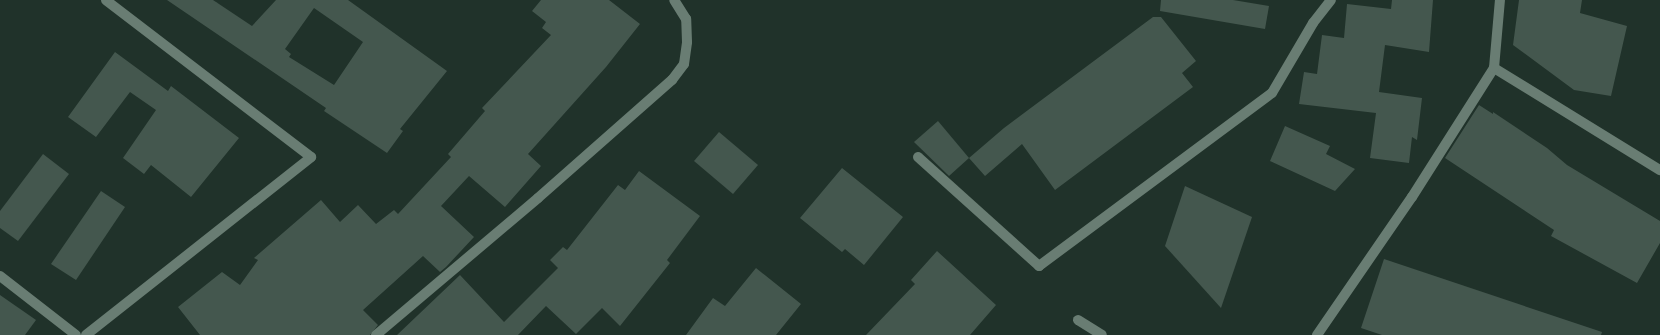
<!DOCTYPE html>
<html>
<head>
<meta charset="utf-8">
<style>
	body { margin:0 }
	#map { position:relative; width:1660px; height:335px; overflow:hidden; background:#20322a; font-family:"IBM Plex Sans",sans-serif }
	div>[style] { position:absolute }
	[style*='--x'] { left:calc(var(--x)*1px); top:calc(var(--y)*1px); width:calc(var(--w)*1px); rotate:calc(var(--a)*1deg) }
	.building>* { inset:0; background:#44574e }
	.minor>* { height:10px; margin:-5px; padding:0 5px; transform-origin:5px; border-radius:5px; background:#697d73 }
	span { translate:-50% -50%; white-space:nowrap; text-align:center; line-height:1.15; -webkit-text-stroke:3.5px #101814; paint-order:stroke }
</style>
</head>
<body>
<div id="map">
	<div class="building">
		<div style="clip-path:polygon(evenodd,167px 0,213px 0,252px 26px,276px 0,348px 0,447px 71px,400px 129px,403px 131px,387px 153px,324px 111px,326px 108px,167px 0,314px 8px,363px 42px,334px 85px,289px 57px,291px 54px,285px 49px,314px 8px)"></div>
		<div style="clip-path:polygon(541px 0,609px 0,640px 24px,606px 67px,528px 154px,541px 166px,505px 207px,469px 176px,441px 206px,474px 237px,446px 267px,440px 272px,423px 256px,363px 310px,378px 325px,370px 335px,200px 335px,178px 307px,222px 272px,240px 285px,258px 260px,254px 258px,321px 200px,340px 222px,358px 205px,376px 224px,394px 210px,398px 214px,451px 157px,448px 154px,485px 111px,482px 108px,551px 35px,542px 28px,546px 22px,532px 11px)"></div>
		<div style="clip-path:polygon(1161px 0,1233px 0,1269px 6px,1265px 29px,1160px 11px)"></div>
		<div style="clip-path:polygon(1392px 0,1433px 0,1429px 52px,1385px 45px,1379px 92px,1422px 98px,1417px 140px,1412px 137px,1409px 163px,1370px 158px,1376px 113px,1299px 104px,1304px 72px,1317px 74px,1322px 35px,1344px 38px,1347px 4px,1391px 9px)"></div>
		<div style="clip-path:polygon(1519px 0,1582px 0,1580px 13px,1627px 26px,1611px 96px,1574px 90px,1513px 45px)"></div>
		<div style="clip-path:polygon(1153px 17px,1161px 17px,1196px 61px,1182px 73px,1193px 87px,1055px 190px,1022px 144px,985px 176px,969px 158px,1004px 128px)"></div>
		<div style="clip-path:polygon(115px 52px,168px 91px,171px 86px,239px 138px,191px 197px,151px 165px,144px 174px,123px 158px,156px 110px,130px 92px,96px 137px,68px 117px)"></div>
		<div style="clip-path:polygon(1479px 105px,1493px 114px,1493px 112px,1547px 148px,1567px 165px,1660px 221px,1660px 243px,1637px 283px,1551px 236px,1554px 230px,1445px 158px)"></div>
		<div style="clip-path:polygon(938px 121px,969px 158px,949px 176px,914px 142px)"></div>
		<div style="clip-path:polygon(1285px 126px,1330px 146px,1326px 154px,1355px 169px,1335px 191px,1270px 161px)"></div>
		<div style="clip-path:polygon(719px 132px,758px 165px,733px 194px,694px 161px)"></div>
		<div style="clip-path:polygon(43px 154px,69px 174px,18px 241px,0 228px,0 211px)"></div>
		<div style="clip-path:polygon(842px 168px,903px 217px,864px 265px,845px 249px,842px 252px,800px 218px)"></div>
		<div style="clip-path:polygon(639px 171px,700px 216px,667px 260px,670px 263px,620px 326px,602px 308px,576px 334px,546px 306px,518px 335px,397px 335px,460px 275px,504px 322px,558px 268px,550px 260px,563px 247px,567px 250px,618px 185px,625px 190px)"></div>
		<div style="clip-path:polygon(1185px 186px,1252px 217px,1221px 308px,1165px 246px)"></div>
		<div style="clip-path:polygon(101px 191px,125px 207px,76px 280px,51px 264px)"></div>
		<div style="clip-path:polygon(937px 251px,996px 305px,970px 335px,866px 335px,915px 284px,911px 280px)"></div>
		<div style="clip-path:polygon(1384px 259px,1602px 332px,1601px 335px,1382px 335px,1361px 328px)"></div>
		<div style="clip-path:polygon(756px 268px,801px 304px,776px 335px,686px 335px,713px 298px,725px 306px)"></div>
		<div style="clip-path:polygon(0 295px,36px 320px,25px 335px,0 335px)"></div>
	</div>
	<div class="minor">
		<div style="--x:1494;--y:68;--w:195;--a:31.6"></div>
		<div style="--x:918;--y:157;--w:163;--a:42"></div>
		<div style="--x:1039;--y:266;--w:290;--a:-36.6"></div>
		<div style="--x:1272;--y:93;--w:81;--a:-59.6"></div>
		<div style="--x:1313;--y:23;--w:29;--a:-52"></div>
		<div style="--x:0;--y:276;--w:96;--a:37.8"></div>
		<div style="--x:1078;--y:320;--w:28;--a:32"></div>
		<div style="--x:86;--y:335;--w:287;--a:-38.3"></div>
		<div style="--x:311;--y:157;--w:258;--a:-142.6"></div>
		<div style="--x:376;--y:335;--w:212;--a:-40.2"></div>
		<div style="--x:538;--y:198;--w:179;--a:-41.4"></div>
		<div style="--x:672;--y:80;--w:20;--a:-53"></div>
		<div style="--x:684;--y:64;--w:22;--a:-82"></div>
		<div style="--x:687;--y:42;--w:23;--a:-92"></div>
		<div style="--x:686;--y:19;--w:22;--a:-122"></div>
		<div style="--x:1317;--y:335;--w:168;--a:-55.5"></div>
		<div style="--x:1412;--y:197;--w:153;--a:-57.6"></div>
		<div style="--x:1494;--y:68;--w:68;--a:-85"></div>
	</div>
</div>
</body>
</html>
